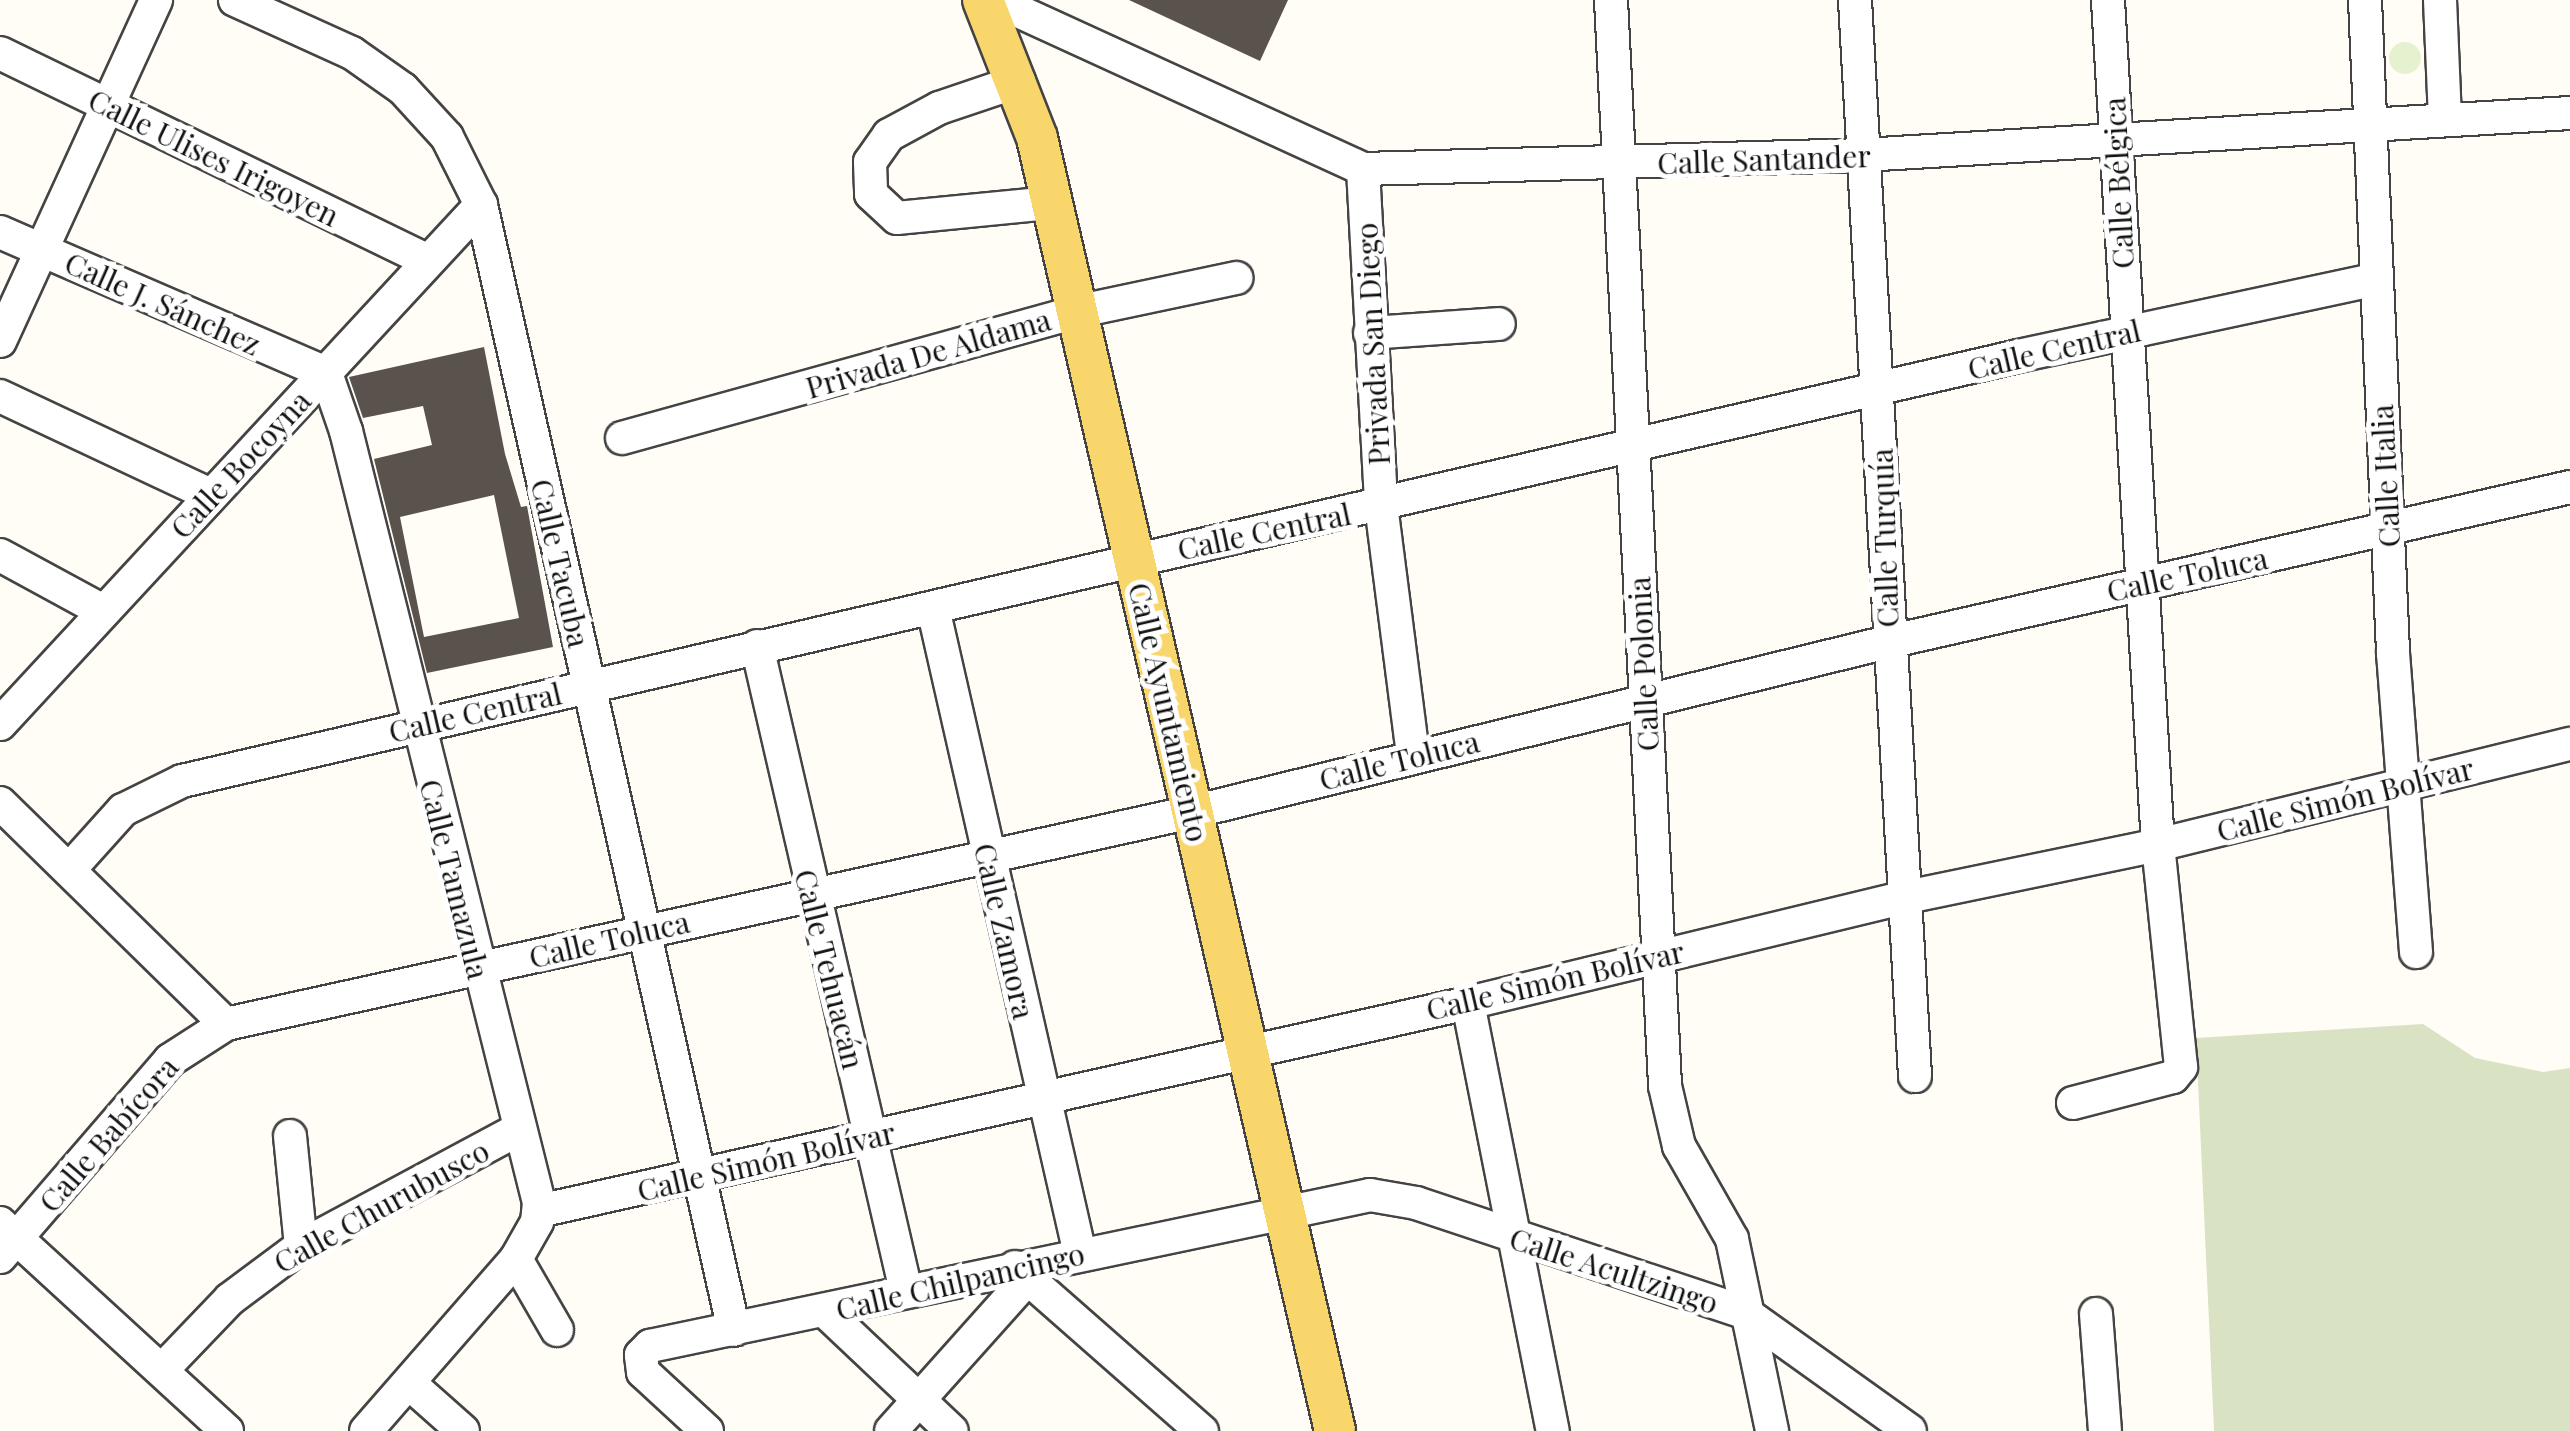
<!DOCTYPE html>
<html>
<head>
<meta charset="utf-8">
<style>
	body { margin:0 }
	#map { position:relative; width:2570px; height:1431px; overflow:hidden; background:#fffdf5; font-family:"Playfair Display",serif }
	div>[style] { position:absolute }
	[style*='--x'] { left:calc(var(--x)*1px); top:calc(var(--y)*1px); width:calc(var(--w)*1px); rotate:calc(var(--a)*1deg) }
	.cemetery>* { inset:0; background:#d9e3c4 }
	.pitch>* { inset:0; background:#e6f2cf }
	.round { border-radius:50% }
	.building>* { inset:0; background:#5a524d }
	.roads { filter:drop-shadow(2px 0 #444) drop-shadow(-2px 0 #444) drop-shadow(0 2px #444) drop-shadow(0 -2px #444) }
	.minor>* { height:32px; margin:-16px; padding:0 16px; transform-origin:16px; border-radius:16px; background:#fff }
	.major>* { height:40px; margin:-20px; padding:0 20px; transform-origin:20px; border-radius:20px; background:#f9d66b }
	span { translate:-50% -50%; white-space:nowrap; text-align:center; line-height:1.15; -webkit-text-stroke:10px #fff; paint-order:stroke }
	.street-label { font-size:30px; color:#111 }
</style>
</head>
<body>
<div id="map">
	<div class="cemetery">
		<div style="clip-path:polygon(2423px 1024px,2475px 1058px,2543px 1072px,2570px 1068px,2570px 1431px,2214px 1431px,2196px 1038px)"></div>
	</div>
	<div class="pitch">
		<div class="round" style="left:2389px;top:42px;width:32px;height:32px"></div>
	</div>
	<div class="building">
		<div style="clip-path:polygon(1129px 0,1288px 0,1260px 61px)"></div>
		<div style="clip-path:polygon(evenodd,484px 347px,505px 454px,521px 507px,527px 506px,553px 647px,427px 673px,374px 459px,432px 445px,423px 406px,363px 418px,349px 377px,484px 347px,494px 495px,519px 618px,424px 637px,400px 517px,494px 495px)"></div>
	</div>
	<div class="roads">
		<div class="minor">
			<div style="--x:235;--y:0;--w:128;--a:24.4"></div>
			<div style="--x:352;--y:53;--w:62;--a:35.2"></div>
			<div style="--x:403;--y:89;--w:65;--a:47.5"></div>
			<div style="--x:447;--y:137;--w:76;--a:63.4"></div>
			<div style="--x:481;--y:205;--w:1153;--a:77.33"></div>
			<div style="--x:994;--y:0;--w:406;--a:24.6"></div>
			<div style="--x:1363;--y:169;--w:500;--a:-1.6"></div>
			<div style="--x:1863;--y:155;--w:708;--a:-3.4"></div>
			<div style="--x:1611;--y:0;--w:1087;--a:87.15"></div>
			<div style="--x:1665;--y:1086;--w:62;--a:76.9"></div>
			<div style="--x:1679;--y:1146;--w:107;--a:60.3"></div>
			<div style="--x:1732;--y:1239;--w:196;--a:78.2"></div>
			<div style="--x:1855;--y:0;--w:1078;--a:86.81"></div>
			<div style="--x:2365;--y:0;--w:654;--a:87.54"></div>
			<div style="--x:2393;--y:653;--w:300;--a:85.6"></div>
			<div style="--x:2440;--y:0;--w:120;--a:87.6"></div>
			<div style="--x:0;--y:53;--w:476;--a:25.9"></div>
			<div style="--x:1019;--y:81;--w:84;--a:161.4"></div>
			<div style="--x:939;--y:108;--w:57;--a:151.6"></div>
			<div style="--x:889;--y:135;--w:33;--a:125"></div>
			<div style="--x:870;--y:162;--w:32;--a:88"></div>
			<div style="--x:871;--y:194;--w:35;--a:43"></div>
			<div style="--x:897;--y:218;--w:155;--a:-5.6"></div>
			<div style="--x:1363;--y:169;--w:336;--a:86.9"></div>
			<div style="--x:1381;--y:505;--w:253;--a:82.7"></div>
			<div style="--x:0;--y:232;--w:355;--a:23.4"></div>
			<div style="--x:326;--y:373;--w:61;--a:71"></div>
			<div style="--x:346;--y:431;--w:796;--a:75.96"></div>
			<div style="--x:539;--y:1203;--w:19;--a:96"></div>
			<div style="--x:537;--y:1222;--w:43;--a:119.6"></div>
			<div style="--x:516;--y:1259;--w:228;--a:131.1"></div>
			<div style="--x:1370;--y:333;--w:129;--a:-4"></div>
			<div style="--x:0;--y:341;--w:375;--a:-65.4"></div>
			<div style="--x:0;--y:396;--w:232;--a:25.2"></div>
			<div style="--x:622;--y:438;--w:470;--a:-15.5"></div>
			<div style="--x:1075;--y:312;--w:165;--a:-11.9"></div>
			<div style="--x:0;--y:555;--w:117;--a:28.5"></div>
			<div style="--x:933;--y:608;--w:663;--a:77.18"></div>
			<div style="--x:757;--y:646;--w:662;--a:76.99"></div>
			<div style="--x:0;--y:724;--w:708;--a:-47.18"></div>
			<div style="--x:0;--y:803;--w:316;--a:44.4"></div>
			<div style="--x:69;--y:870;--w:81;--a:-48"></div>
			<div style="--x:123;--y:810;--w:66;--a:-26.2"></div>
			<div style="--x:182;--y:781;--w:1885;--a:-13.03"></div>
			<div style="--x:2018;--y:356;--w:364;--a:-12.1"></div>
			<div style="--x:1468;--y:1003;--w:436;--a:78.8"></div>
			<div style="--x:2073;--y:1103;--w:103;--a:-14.6"></div>
			<div style="--x:2173;--y:1077;--w:13;--a:-51"></div>
			<div style="--x:2181;--y:1067;--w:223;--a:-95.9"></div>
			<div style="--x:2158;--y:845;--w:846;--a:-93.39"></div>
			<div style="--x:290;--y:1136;--w:111;--a:84.3"></div>
			<div style="--x:539;--y:1211;--w:952;--a:-12.62"></div>
			<div style="--x:1468;--y:1003;--w:447;--a:-13.6"></div>
			<div style="--x:1902;--y:898;--w:261;--a:-11.7"></div>
			<div style="--x:2158;--y:845;--w:424;--a:-13.8"></div>
			<div style="--x:0;--y:1223;--w:308;--a:42.5"></div>
			<div style="--x:0;--y:1257;--w:260;--a:-49.2"></div>
			<div style="--x:170;--y:1060;--w:67;--a:-32.7"></div>
			<div style="--x:226;--y:1024;--w:989;--a:-12.38"></div>
			<div style="--x:1192;--y:812;--w:716;--a:-13.73"></div>
			<div style="--x:1888;--y:642;--w:699;--a:-12.8"></div>
			<div style="--x:516;--y:1259;--w:82;--a:60"></div>
			<div style="--x:1015;--y:1267;--w:249;--a:41.3"></div>
			<div style="--x:826;--y:1312;--w:173;--a:43.4"></div>
			<div style="--x:2096;--y:1314;--w:117;--a:85.6"></div>
			<div style="--x:162;--y:1370;--w:98;--a:-46.2"></div>
			<div style="--x:230;--y:1299;--w:89;--a:-36.7"></div>
			<div style="--x:301;--y:1246;--w:245;--a:-28.2"></div>
			<div style="--x:409;--y:1383;--w:72;--a:41.6"></div>
			<div style="--x:707;--y:1431;--w:87;--a:-137.3"></div>
			<div style="--x:643;--y:1372;--w:17;--a:-97"></div>
			<div style="--x:641;--y:1355;--w:13;--a:-45"></div>
			<div style="--x:650;--y:1346;--w:736;--a:-11.84"></div>
			<div style="--x:1370;--y:1195;--w:47;--a:9.9"></div>
			<div style="--x:1416;--y:1203;--w:346;--a:18.4"></div>
			<div style="--x:1744;--y:1312;--w:204;--a:35.6"></div>
			<div style="--x:891;--y:1431;--w:204;--a:-48.2"></div>
		</div>
		<div class="major">
			<div style="--x:983;--y:0;--w:148;--a:68.6"></div>
			<div style="--x:1037;--y:138;--w:1327;--a:77.02"></div>
		</div>
	</div>
	<div class="street-label">
		<span style="left:214px;top:157px;rotate:26deg">Calle Ulises Irigoyen</span>
		<span style="left:1764px;top:159px;rotate:-2deg">Calle Santander</span>
		<span style="left:2118px;top:183px;rotate:-93deg">Calle Bélgica</span>
		<span style="left:163px;top:303px;rotate:24deg">Calle J. Sánchez</span>
		<span style="left:1372px;top:344px;rotate:-93deg">Privada San Diego</span>
		<span style="left:2054px;top:349px;rotate:-13deg">Calle Central</span>
		<span style="left:928px;top:353px;rotate:-16deg">Privada De Aldama</span>
		<span style="left:240px;top:464px;rotate:-47deg">Calle Bocoyna</span>
		<span style="left:2385px;top:476px;rotate:-93deg">Calle Italia</span>
		<span style="left:1264px;top:531px;rotate:-12deg">Calle Central</span>
		<span style="left:1884px;top:538px;rotate:-92deg">Calle Turquía</span>
		<span style="left:561px;top:563px;rotate:77deg">Calle Tacuba</span>
		<span style="left:2187px;top:574px;rotate:-12deg">Calle Toluca</span>
		<span style="left:1643px;top:664px;rotate:-93deg">Calle Polonia</span>
		<span style="left:475px;top:712px;rotate:-13deg">Calle Central</span>
		<span style="left:1169px;top:712px;rotate:77deg">Calle Ayuntamiento</span>
		<span style="left:1399px;top:760px;rotate:-14deg">Calle Toluca</span>
		<span style="left:2345px;top:799px;rotate:-14deg">Calle Simón Bolívar</span>
		<span style="left:455px;top:879px;rotate:76deg">Calle Tamazula</span>
		<span style="left:1005px;top:931px;rotate:77deg">Calle Zamora</span>
		<span style="left:609px;top:939px;rotate:-13deg">Calle Toluca</span>
		<span style="left:830px;top:969px;rotate:76deg">Calle Tehuacán</span>
		<span style="left:1555px;top:980px;rotate:-13deg">Calle Simón Bolívar</span>
		<span style="left:108px;top:1134px;rotate:-49deg">Calle Babícora</span>
		<span style="left:766px;top:1161px;rotate:-13deg">Calle Simón Bolívar</span>
		<span style="left:381px;top:1206px;rotate:-29deg">Calle Churubusco</span>
		<span style="left:1614px;top:1270px;rotate:18deg">Calle Acultzingo</span>
		<span style="left:960px;top:1281px;rotate:-13deg">Calle Chilpancingo</span>
	</div>
</div>
</body>
</html>
